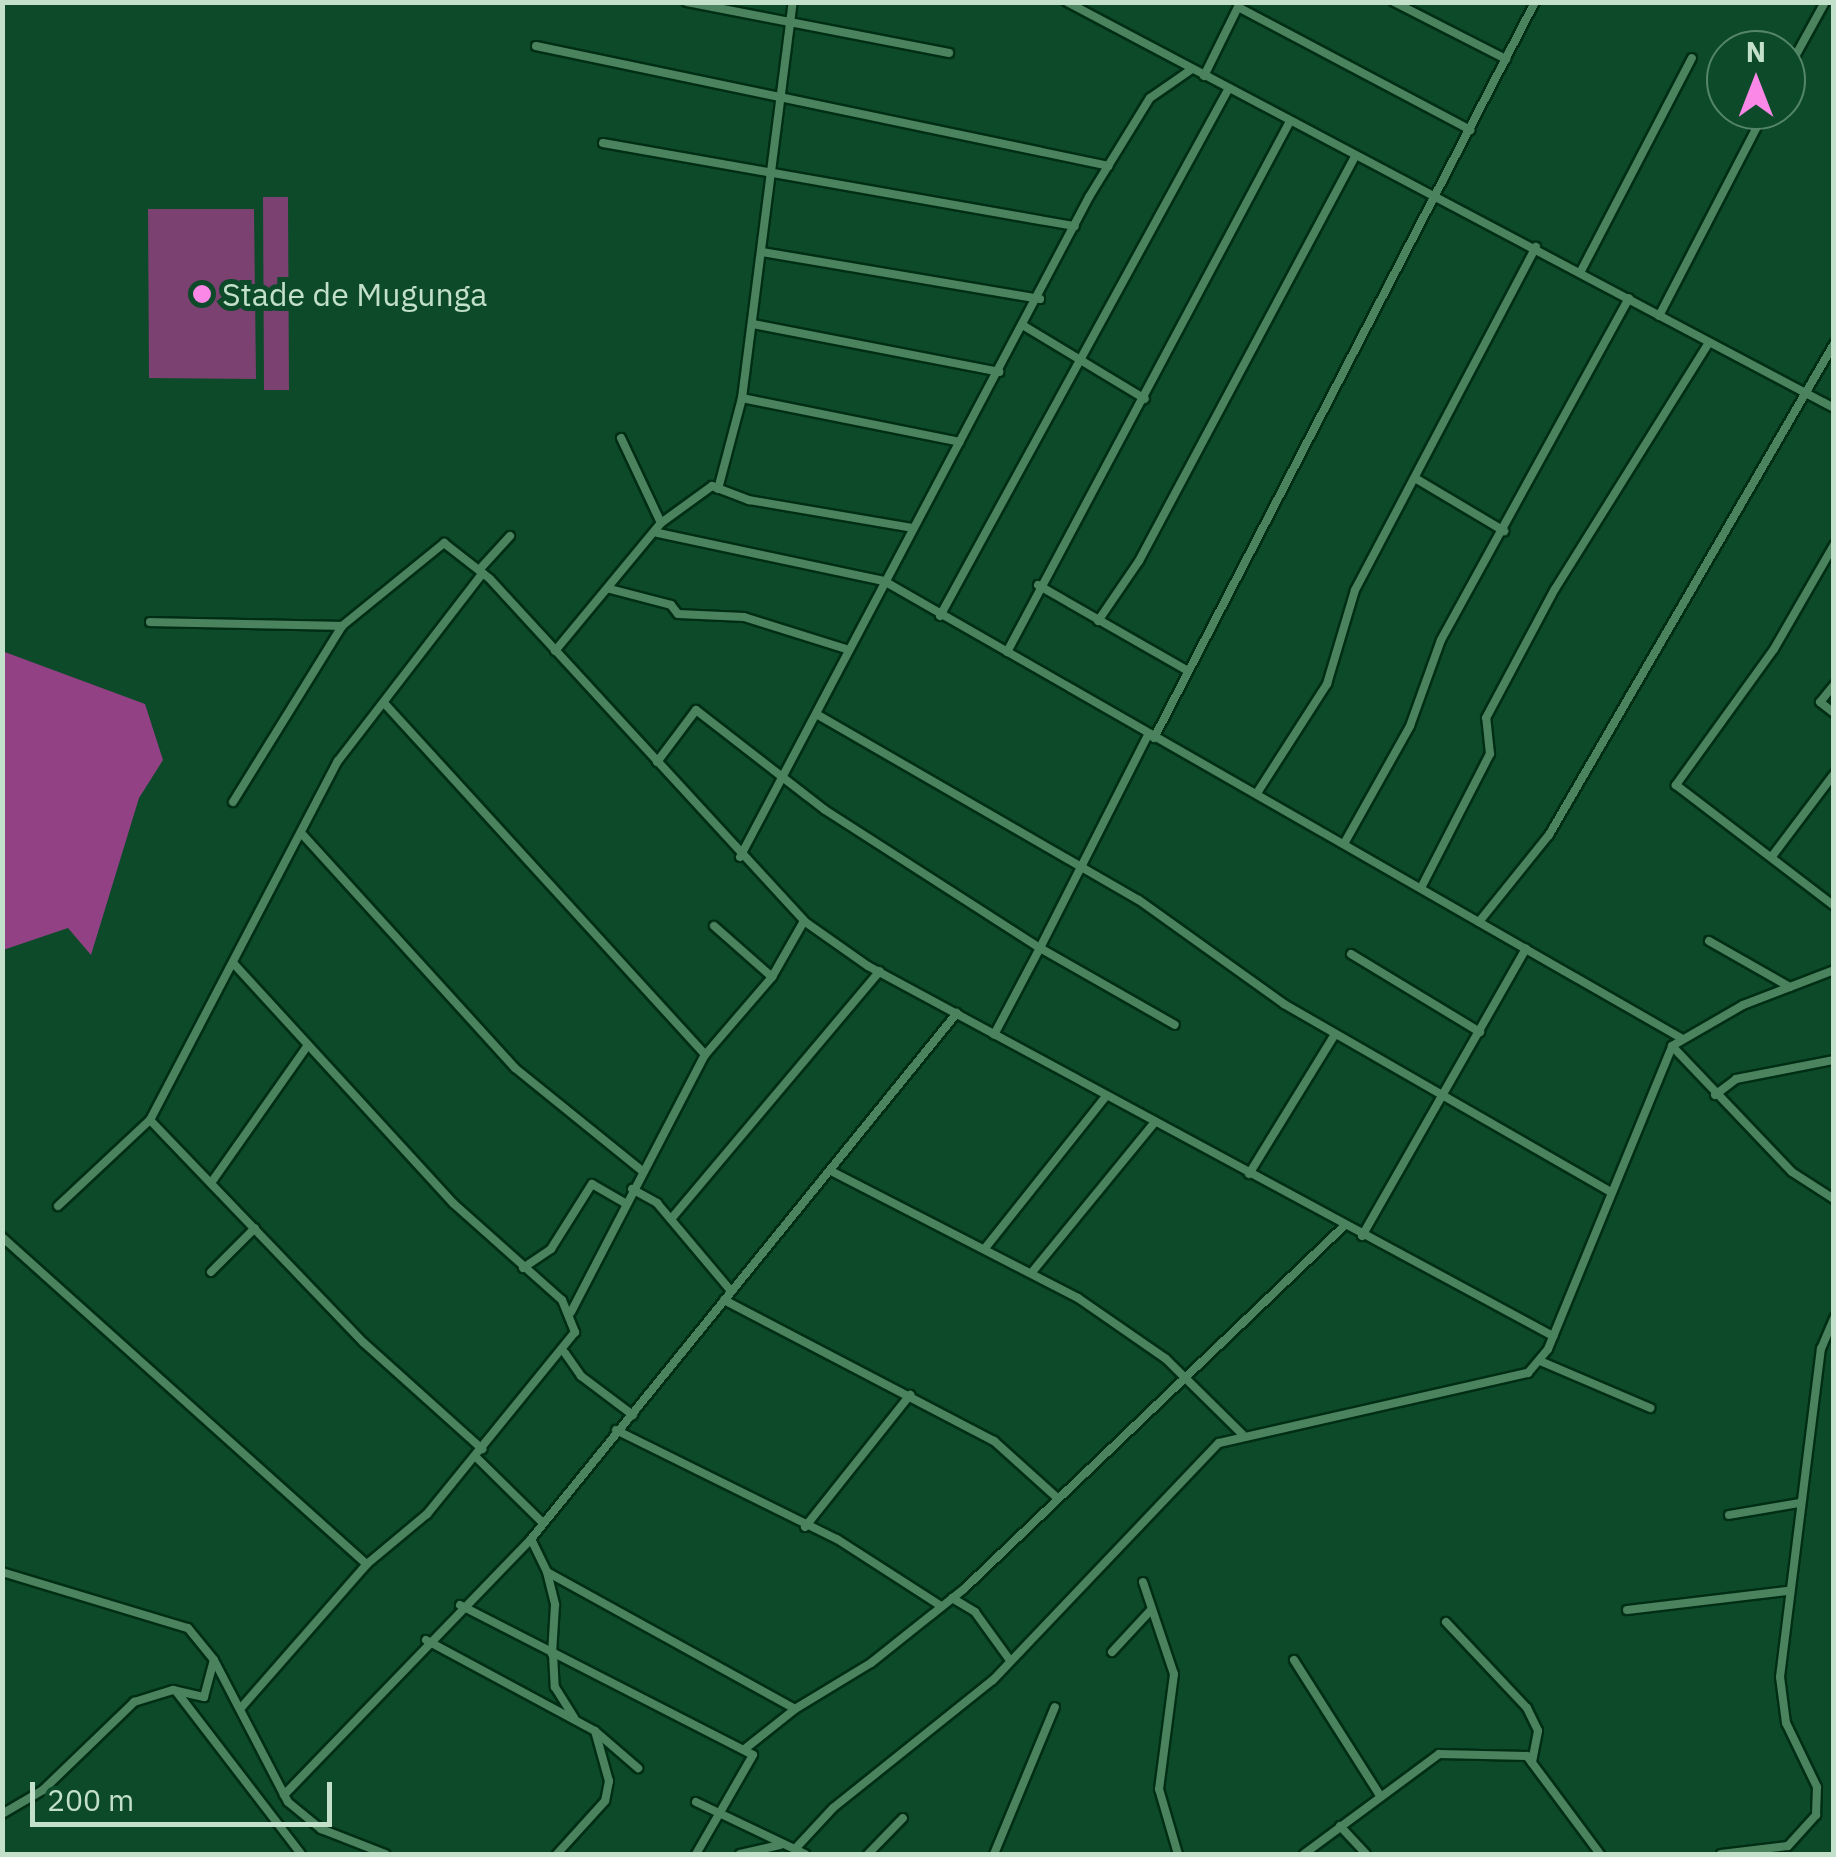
<!DOCTYPE html>
<html>
<head>
<meta charset="utf-8">
<style>
	body { margin:0 }
	#map { position:relative; width:1836px; height:1857px; overflow:hidden; background:#0c4a29; font-family:"IBM Plex Sans",sans-serif }
	div>[style] { position:absolute }
	[style*='--x'] { left:calc(var(--x)*1px); top:calc(var(--y)*1px); width:calc(var(--w)*1px); rotate:calc(var(--a)*1deg) }
	.green>* { inset:0; background:#7b4170 }
	.forest>* { inset:0; background:#914184 }
	.roads { filter:drop-shadow(2px 0 #002e15) drop-shadow(-2px 0 #002e15) drop-shadow(0 2px #002e15) drop-shadow(0 -2px #002e15) }
	.minor>* { height:8px; margin:-4px; padding:0 4px; transform-origin:4px; border-radius:4px; background:#4a835e }
	.dots>* { width:28px; height:28px; translate:-50% -50%; box-sizing:border-box; border:5px solid #0c4a29; border-radius:50% }
	span { translate:-50% -50%; white-space:nowrap; text-align:center; line-height:1.15; -webkit-text-stroke:10px #0c4a29; paint-order:stroke }
	.poi-label { font-size:32px; color:#c3e0cb }
	.left { translate:0 -50%; text-align:left }
	.frame { position:absolute; inset:0; border:5px solid #c3e0cb; pointer-events:none }
	.north { position:absolute; left:1706px; top:30px; width:100px; height:100px; box-sizing:border-box; background:#0c4a29; border:2px solid #55866a; border-radius:50%; rotate:0deg; font-size:28px; font-weight:700; line-height:40px; text-align:center; color:#c3e0cb }
	.north::after { content:''; display:block; margin:auto; width:35px; height:45px; background:#fb87e6; clip-path:polygon(50% 0,100% 100%,50% 72%,0 100%) }
	.scale { position:absolute; left:30px; top:1782px; width:302px; height:45px; box-sizing:border-box; border:5px solid #c3e0cb; border-top:0; padding-left:12px; font-size:30px; line-height:35px; white-space:nowrap; color:#c3e0cb; -webkit-text-stroke:8px #0c4a29; paint-order:stroke }
</style>
</head>
<body>
<div id="map">
	<div class="green">
		<div style="clip-path:polygon(263px 197px,288px 197px,289px 390px,264px 390px)"></div>
		<div style="clip-path:polygon(148px 209px,254px 209px,256px 379px,149px 378px)"></div>
	</div>
	<div class="forest">
		<div style="clip-path:polygon(2px 651px,145px 704px,163px 760px,139px 798px,91px 955px,68px 928px,3px 950px)"></div>
	</div>
	<div class="roads">
		<div class="minor">
			<div style="--x:687;--y:2;--w:267;--a:11"></div>
			<div style="--x:1067;--y:2;--w:868;--a:27.89"></div>
			<div style="--x:1394;--y:2;--w:126;--a:27"></div>
			<div style="--x:1238;--y:7;--w:263;--a:27.9"></div>
			<div style="--x:536;--y:46;--w:585;--a:11.83"></div>
			<div style="--x:1786;--y:73;--w:81;--a:-61.2"></div>
			<div style="--x:1204;--y:76;--w:77;--a:-63.8"></div>
			<div style="--x:603;--y:143;--w:479;--a:10"></div>
			<div style="--x:762;--y:252;--w:282;--a:9.6"></div>
			<div style="--x:1581;--y:271;--w:240;--a:-62.5"></div>
			<div style="--x:1659;--y:316;--w:232;--a:-62.6"></div>
			<div style="--x:753;--y:324;--w:251;--a:11"></div>
			<div style="--x:1024;--y:326;--w:141;--a:31.1"></div>
			<div style="--x:742;--y:398;--w:222;--a:11.4"></div>
			<div style="--x:621;--y:438;--w:94;--a:64.8"></div>
			<div style="--x:1415;--y:478;--w:104;--a:30.8"></div>
			<div style="--x:718;--y:489;--w:94;--a:-75.2"></div>
			<div style="--x:742;--y:398;--w:399;--a:-82.7"></div>
			<div style="--x:658;--y:533;--w:231;--a:12"></div>
			<div style="--x:884;--y:581;--w:919;--a:29.83"></div>
			<div style="--x:1834;--y:545;--w:120;--a:120"></div>
			<div style="--x:1774;--y:649;--w:168;--a:125.8"></div>
			<div style="--x:1676;--y:785;--w:199;--a:37.4"></div>
			<div style="--x:479;--y:570;--w:46;--a:-47.6"></div>
			<div style="--x:1038;--y:585;--w:173;--a:29.8"></div>
			<div style="--x:610;--y:589;--w:63;--a:14.7"></div>
			<div style="--x:671;--y:605;--w:11;--a:52"></div>
			<div style="--x:678;--y:614;--w:66;--a:2.6"></div>
			<div style="--x:744;--y:617;--w:107;--a:17.4"></div>
			<div style="--x:940;--y:616;--w:602;--a:-61.31"></div>
			<div style="--x:1098;--y:621;--w:73;--a:-55.7"></div>
			<div style="--x:1139;--y:561;--w:459;--a:-61.9"></div>
			<div style="--x:150;--y:622;--w:192;--a:1.2"></div>
			<div style="--x:342;--y:626;--w:132;--a:-39.1"></div>
			<div style="--x:444;--y:543;--w:58;--a:38"></div>
			<div style="--x:490;--y:579;--w:464;--a:47.4"></div>
			<div style="--x:804;--y:921;--w:78;--a:35.1"></div>
			<div style="--x:868;--y:966;--w:779;--a:28.38"></div>
			<div style="--x:555;--y:651;--w:166;--a:-50.4"></div>
			<div style="--x:661;--y:523;--w:63;--a:-36"></div>
			<div style="--x:712;--y:486;--w:40;--a:21"></div>
			<div style="--x:749;--y:500;--w:166;--a:9.7"></div>
			<div style="--x:1007;--y:652;--w:602;--a:-61.94"></div>
			<div style="--x:1834;--y:685;--w:22;--a:129"></div>
			<div style="--x:1820;--y:702;--w:18;--a:38"></div>
			<div style="--x:385;--y:704;--w:475;--a:47.6"></div>
			<div style="--x:818;--y:715;--w:370;--a:30"></div>
			<div style="--x:1139;--y:900;--w:178;--a:35.6"></div>
			<div style="--x:1284;--y:1004;--w:374;--a:29.9"></div>
			<div style="--x:1148;--y:735;--w:239;--a:116.9"></div>
			<div style="--x:1040;--y:948;--w:155;--a:29.7"></div>
			<div style="--x:1154;--y:738;--w:829;--a:-62.63"></div>
			<div style="--x:657;--y:762;--w:65;--a:-53.1"></div>
			<div style="--x:696;--y:710;--w:163;--a:37.8"></div>
			<div style="--x:825;--y:810;--w:255;--a:32.7"></div>
			<div style="--x:1040;--y:948;--w:98;--a:117.9"></div>
			<div style="--x:1257;--y:793;--w:130;--a:-57.3"></div>
			<div style="--x:1327;--y:684;--w:98;--a:-73.4"></div>
			<div style="--x:1355;--y:590;--w:388;--a:-62.2"></div>
			<div style="--x:233;--y:802;--w:207;--a:-58.2"></div>
			<div style="--x:303;--y:835;--w:315;--a:47.7"></div>
			<div style="--x:515;--y:1068;--w:164;--a:39"></div>
			<div style="--x:1345;--y:842;--w:133;--a:-60.7"></div>
			<div style="--x:1410;--y:726;--w:91;--a:-70.2"></div>
			<div style="--x:1441;--y:640;--w:390;--a:-61.2"></div>
			<div style="--x:1773;--y:855;--w:101;--a:-53"></div>
			<div style="--x:740;--y:857;--w:747;--a:-62.13"></div>
			<div style="--x:1089;--y:197;--w:116;--a:-58.4"></div>
			<div style="--x:1150;--y:98;--w:51;--a:-34.6"></div>
			<div style="--x:1421;--y:888;--w:151;--a:-62.8"></div>
			<div style="--x:1490;--y:754;--w:36;--a:-96"></div>
			<div style="--x:1486;--y:718;--w:146;--a:-61.9"></div>
			<div style="--x:1555;--y:589;--w:289;--a:-58"></div>
			<div style="--x:1479;--y:922;--w:112;--a:-51.2"></div>
			<div style="--x:1549;--y:835;--w:568;--a:-59.87"></div>
			<div style="--x:714;--y:926;--w:77;--a:41.3"></div>
			<div style="--x:1709;--y:941;--w:93;--a:29.6"></div>
			<div style="--x:1351;--y:954;--w:151;--a:31.2"></div>
			<div style="--x:234;--y:964;--w:324;--a:47.5"></div>
			<div style="--x:453;--y:1203;--w:146;--a:41.7"></div>
			<div style="--x:562;--y:1300;--w:35;--a:68"></div>
			<div style="--x:575;--y:1332;--w:235;--a:129.1"></div>
			<div style="--x:427;--y:1514;--w:78;--a:140.2"></div>
			<div style="--x:367;--y:1564;--w:191;--a:131.2"></div>
			<div style="--x:1672;--y:1046;--w:174;--a:46.4"></div>
			<div style="--x:1792;--y:1172;--w:50;--a:32.7"></div>
			<div style="--x:1715;--y:1095;--w:26;--a:-37"></div>
			<div style="--x:1736;--y:1079;--w:100;--a:-11"></div>
			<div style="--x:150;--y:1120;--w:309;--a:46.2"></div>
			<div style="--x:364;--y:1343;--w:159;--a:41.9"></div>
			<div style="--x:831;--y:1171;--w:278;--a:27.2"></div>
			<div style="--x:1078;--y:1298;--w:107;--a:34.7"></div>
			<div style="--x:1166;--y:1359;--w:107;--a:44.6"></div>
			<div style="--x:1249;--y:1174;--w:164;--a:-58.4"></div>
			<div style="--x:211;--y:1183;--w:165;--a:-54.9"></div>
			<div style="--x:632;--y:1189;--w:29;--a:29"></div>
			<div style="--x:657;--y:1203;--w:115;--a:49.9"></div>
			<div style="--x:58;--y:1206;--w:126;--a:-43.1"></div>
			<div style="--x:150;--y:1120;--w:405;--a:-62.4"></div>
			<div style="--x:338;--y:761;--w:237;--a:-52.4"></div>
			<div style="--x:671;--y:1219;--w:324;--a:-49.9"></div>
			<div style="--x:1362;--y:1236;--w:331;--a:-60.3"></div>
			<div style="--x:2;--y:1237;--w:490;--a:41.9"></div>
			<div style="--x:986;--y:1247;--w:193;--a:-51.5"></div>
			<div style="--x:523;--y:1268;--w:34;--a:-34"></div>
			<div style="--x:551;--y:1249;--w:77;--a:-57.8"></div>
			<div style="--x:592;--y:1184;--w:38;--a:30"></div>
			<div style="--x:1033;--y:1271;--w:193;--a:-50.7"></div>
			<div style="--x:211;--y:1272;--w:62;--a:-45"></div>
			<div style="--x:724;--y:1300;--w:305;--a:27.6"></div>
			<div style="--x:994;--y:1441;--w:82;--a:42"></div>
			<div style="--x:571;--y:1312;--w:290;--a:-62.5"></div>
			<div style="--x:705;--y:1055;--w:103;--a:-49.3"></div>
			<div style="--x:772;--y:977;--w:64;--a:-60.3"></div>
			<div style="--x:565;--y:1353;--w:28;--a:55"></div>
			<div style="--x:581;--y:1376;--w:65;--a:36.9"></div>
			<div style="--x:1540;--y:1361;--w:120;--a:23.1"></div>
			<div style="--x:616;--y:1430;--w:246;--a:26.3"></div>
			<div style="--x:837;--y:1539;--w:124;--a:32.8"></div>
			<div style="--x:476;--y:1457;--w:91;--a:44.6"></div>
			<div style="--x:1729;--y:1515;--w:71;--a:-9.7"></div>
			<div style="--x:805;--y:1527;--w:169;--a:-51.5"></div>
			<div style="--x:531;--y:1539;--w:37;--a:64"></div>
			<div style="--x:547;--y:1572;--w:283;--a:28.9"></div>
			<div style="--x:795;--y:1709;--w:89;--a:-31.2"></div>
			<div style="--x:871;--y:1663;--w:119;--a:-38.5"></div>
			<div style="--x:964;--y:1589;--w:526;--a:-43.69"></div>
			<div style="--x:2;--y:1572;--w:194;--a:16.8"></div>
			<div style="--x:188;--y:1628;--w:41;--a:50.9"></div>
			<div style="--x:214;--y:1660;--w:160;--a:62.5"></div>
			<div style="--x:288;--y:1802;--w:43;--a:39.3"></div>
			<div style="--x:321;--y:1829;--w:69;--a:21.3"></div>
			<div style="--x:547;--y:1572;--w:34;--a:76"></div>
			<div style="--x:555;--y:1605;--w:49;--a:93.5"></div>
			<div style="--x:1143;--y:1582;--w:97;--a:71.4"></div>
			<div style="--x:1174;--y:1674;--w:116;--a:97.4"></div>
			<div style="--x:1159;--y:1789;--w:68;--a:73.7"></div>
			<div style="--x:952;--y:1598;--w:27;--a:31"></div>
			<div style="--x:975;--y:1612;--w:58;--a:54.1"></div>
			<div style="--x:460;--y:1605;--w:329;--a:27.1"></div>
			<div style="--x:753;--y:1755;--w:114;--a:119.9"></div>
			<div style="--x:1627;--y:1610;--w:161;--a:-6.8"></div>
			<div style="--x:1446;--y:1622;--w:118;--a:46.7"></div>
			<div style="--x:1527;--y:1708;--w:25;--a:64"></div>
			<div style="--x:1538;--y:1731;--w:32;--a:101"></div>
			<div style="--x:426;--y:1640;--w:192;--a:28.3"></div>
			<div style="--x:595;--y:1731;--w:52;--a:74.4"></div>
			<div style="--x:609;--y:1781;--w:20;--a:101"></div>
			<div style="--x:605;--y:1801;--w:72;--a:132.2"></div>
			<div style="--x:1112;--y:1652;--w:56;--a:-47.2"></div>
			<div style="--x:553;--y:1654;--w:33;--a:87"></div>
			<div style="--x:555;--y:1687;--w:36;--a:58"></div>
			<div style="--x:1294;--y:1660;--w:159;--a:57.6"></div>
			<div style="--x:176;--y:1691;--w:205;--a:52.5"></div>
			<div style="--x:595;--y:1731;--w:57;--a:40.7"></div>
			<div style="--x:746;--y:1748;--w:63;--a:-38.5"></div>
			<div style="--x:284;--y:1795;--w:356;--a:-46"></div>
			<div style="--x:531;--y:1539;--w:677;--a:-51"></div>
			<div style="--x:696;--y:1802;--w:121;--a:25.5"></div>
			<div style="--x:2;--y:1814;--w:48;--a:-30.3"></div>
			<div style="--x:43;--y:1790;--w:127;--a:-44"></div>
			<div style="--x:134;--y:1702;--w:41;--a:-17.1"></div>
			<div style="--x:173;--y:1690;--w:32;--a:13"></div>
			<div style="--x:204;--y:1697;--w:38;--a:-75"></div>
			<div style="--x:1340;--y:1826;--w:38;--a:47"></div>
			<div style="--x:795;--y:1849;--w:56;--a:-47.2"></div>
			<div style="--x:833;--y:1808;--w:205;--a:-38.7"></div>
			<div style="--x:993;--y:1680;--w:327;--a:-46.4"></div>
			<div style="--x:1219;--y:1443;--w:317;--a:-12.8"></div>
			<div style="--x:1528;--y:1373;--w:31;--a:-50"></div>
			<div style="--x:1548;--y:1349;--w:327;--a:-67.7"></div>
			<div style="--x:1672;--y:1046;--w:82;--a:-30"></div>
			<div style="--x:1743;--y:1005;--w:97;--a:-21"></div>
			<div style="--x:740;--y:1854;--w:41;--a:-12.7"></div>
			<div style="--x:868;--y:1854;--w:50;--a:-45.8"></div>
			<div style="--x:994;--y:1854;--w:159;--a:-67.5"></div>
			<div style="--x:1304;--y:1854;--w:168;--a:-36.5"></div>
			<div style="--x:1439;--y:1754;--w:88;--a:1.3"></div>
			<div style="--x:1527;--y:1756;--w:122;--a:53.3"></div>
			<div style="--x:1721;--y:1854;--w:67;--a:-6.8"></div>
			<div style="--x:1788;--y:1846;--w:42;--a:-47.9"></div>
			<div style="--x:1816;--y:1815;--w:28;--a:-88"></div>
			<div style="--x:1817;--y:1787;--w:71;--a:-115.8"></div>
			<div style="--x:1786;--y:1723;--w:46;--a:-97.4"></div>
			<div style="--x:1780;--y:1677;--w:331;--a:-82.9"></div>
			<div style="--x:1821;--y:1349;--w:34;--a:-67"></div>
		</div>
	</div>
	<div class="dots">
		<div style="left:202px;top:294px;background:#fb87e6"></div>
	</div>
	<div class="poi-label">
		<span class="left" style="left:222px;top:294px">Stade de Mugunga</span>
	</div>
	<div class="frame"></div>
	<div class="north">N</div>
	<div class="scale">200 m</div>
</div>
</body>
</html>
